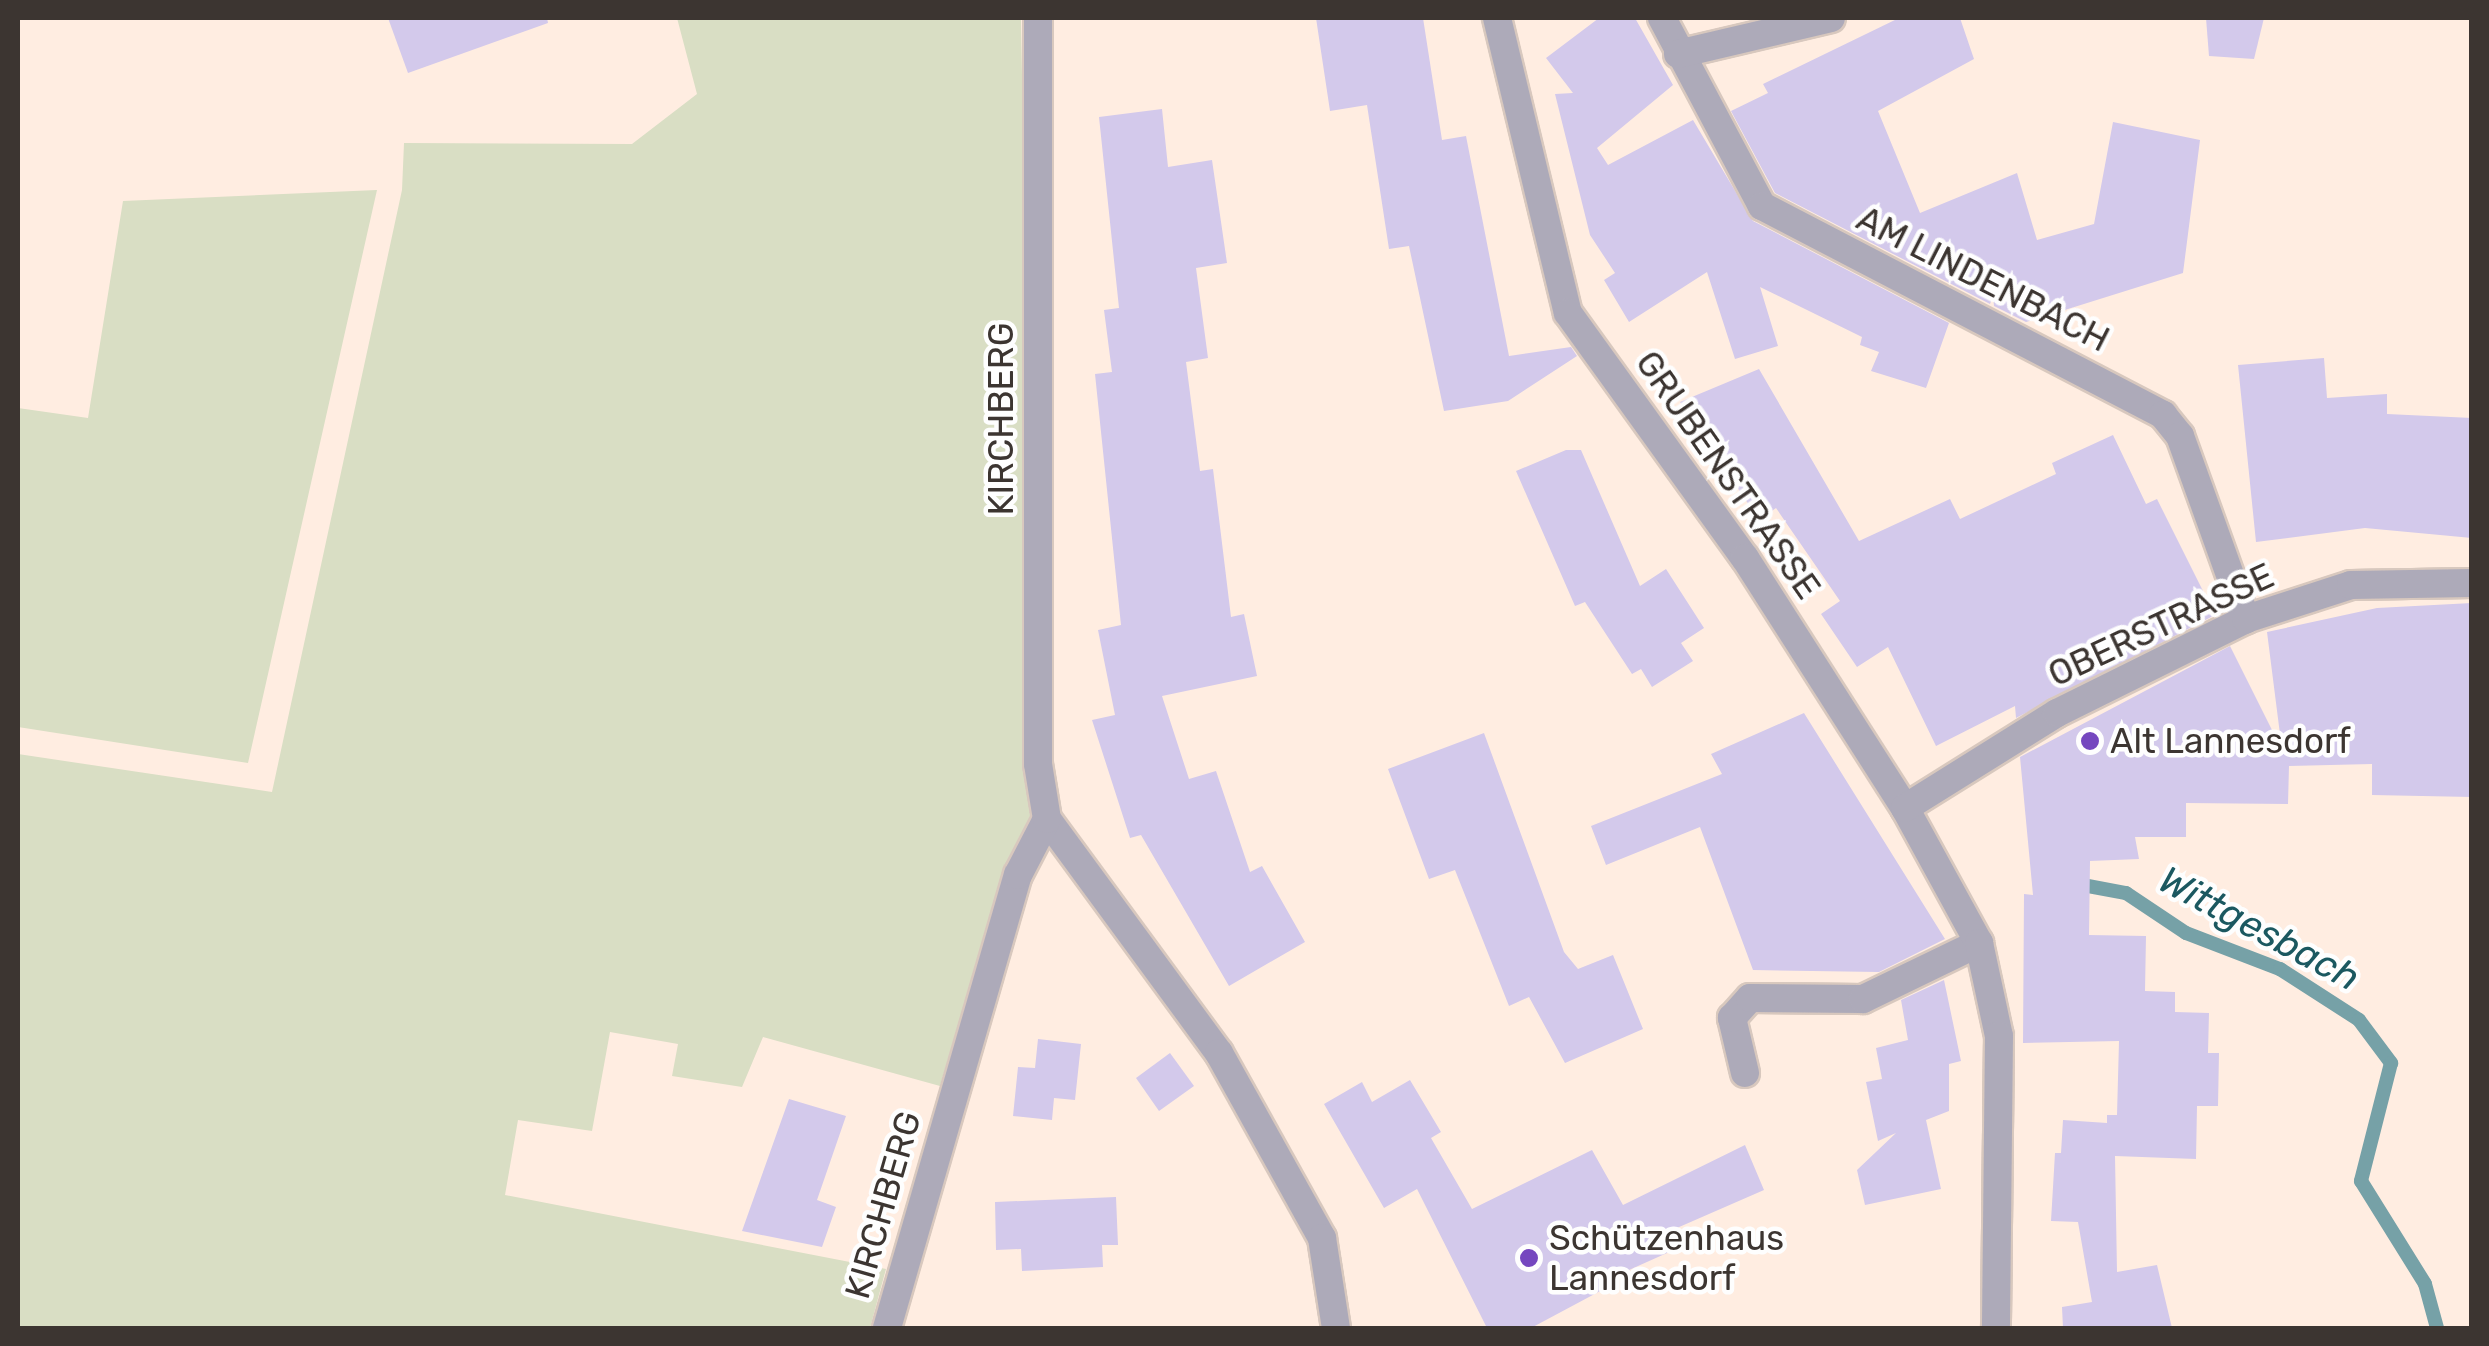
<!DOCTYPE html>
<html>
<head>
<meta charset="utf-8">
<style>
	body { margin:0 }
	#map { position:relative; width:2489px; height:1346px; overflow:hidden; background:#ffede1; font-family:Rubik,sans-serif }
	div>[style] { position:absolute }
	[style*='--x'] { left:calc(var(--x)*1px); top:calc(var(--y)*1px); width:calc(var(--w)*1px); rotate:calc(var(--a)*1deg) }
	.green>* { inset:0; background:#d9dec4 }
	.stream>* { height:14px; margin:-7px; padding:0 7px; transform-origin:7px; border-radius:7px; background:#76a1a7 }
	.building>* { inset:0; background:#d3c9eb }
	.roads { filter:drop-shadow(2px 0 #d8c8be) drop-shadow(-2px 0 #d8c8be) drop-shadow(0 2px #d8c8be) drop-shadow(0 -2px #d8c8be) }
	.service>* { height:28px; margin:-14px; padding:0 14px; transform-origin:14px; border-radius:14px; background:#adaab9 }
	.minor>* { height:28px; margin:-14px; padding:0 14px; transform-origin:14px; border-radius:14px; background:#adaab9 }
	.dots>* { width:28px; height:28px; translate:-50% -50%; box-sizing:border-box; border:5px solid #fefefe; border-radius:50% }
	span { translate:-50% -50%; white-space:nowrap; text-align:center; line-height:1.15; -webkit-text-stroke:9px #fefefe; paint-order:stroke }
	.street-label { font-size:35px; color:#3c3531 }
	.poi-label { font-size:35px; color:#3c3531 }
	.left { translate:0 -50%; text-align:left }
	.water-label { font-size:38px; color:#1b5860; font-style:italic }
	.frame { position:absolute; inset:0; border:20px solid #3c3531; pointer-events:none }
</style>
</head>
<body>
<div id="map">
	<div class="green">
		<div style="clip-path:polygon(677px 18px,1021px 18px,1035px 816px,1005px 868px,940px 1086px,763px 1037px,742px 1087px,672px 1076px,678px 1044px,610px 1032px,592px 1131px,518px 1120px,505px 1195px,886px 1269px,870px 1328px,18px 1328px,18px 754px,272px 792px,402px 190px,404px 143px,632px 144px,697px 94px)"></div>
		<div style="clip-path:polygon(377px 190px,248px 763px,18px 727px,18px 408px,88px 418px,123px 201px)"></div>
	</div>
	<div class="stream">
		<div style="--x:2072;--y:883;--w:55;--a:10.5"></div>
		<div style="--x:2126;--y:893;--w:72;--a:33.7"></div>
		<div style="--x:2186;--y:933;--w:101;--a:21"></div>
		<div style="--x:2280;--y:969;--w:94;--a:32.8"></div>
		<div style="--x:2359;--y:1020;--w:54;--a:53.3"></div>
		<div style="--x:2391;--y:1063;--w:122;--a:104.3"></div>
		<div style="--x:2361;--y:1181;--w:121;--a:58.1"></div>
		<div style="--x:2425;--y:1284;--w:46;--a:74.7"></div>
	</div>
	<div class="building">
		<div style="clip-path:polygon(388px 18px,547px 18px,548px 23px,408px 73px)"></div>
		<div style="clip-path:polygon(1316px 18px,1423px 18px,1442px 140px,1466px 136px,1509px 356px,1571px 347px,1577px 356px,1508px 401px,1444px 411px,1409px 246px,1389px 249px,1367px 105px,1330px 111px)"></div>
		<div style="clip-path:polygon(1599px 18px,1635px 18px,1673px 85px,1597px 148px,1608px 165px,1693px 120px,1753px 221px,1949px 323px,1926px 388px,1871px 371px,1879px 352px,1860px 345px,1862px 337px,1760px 287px,1778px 346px,1735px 359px,1707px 272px,1629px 322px,1604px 280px,1615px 273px,1590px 235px,1555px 94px,1573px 93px,1546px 58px)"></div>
		<div style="clip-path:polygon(1899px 18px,1960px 18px,1974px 59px,1878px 111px,1920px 213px,2017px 173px,2037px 240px,2094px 224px,2113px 122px,2200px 140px,2183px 273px,2026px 322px,1994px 306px,1993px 296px,1990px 304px,1775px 193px,1731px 111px,1768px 93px,1763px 84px)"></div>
		<div style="clip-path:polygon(2206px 18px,2264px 18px,2254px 59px,2209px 56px)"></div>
		<div style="clip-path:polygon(1162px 109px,1168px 167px,1212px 160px,1227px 263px,1196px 268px,1208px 358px,1186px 362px,1200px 471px,1213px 469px,1231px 617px,1244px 614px,1257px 676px,1162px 696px,1189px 779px,1216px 771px,1250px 872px,1262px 866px,1305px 942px,1229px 986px,1141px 835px,1130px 838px,1092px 720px,1115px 715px,1098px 630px,1121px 625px,1095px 374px,1112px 372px,1104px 310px,1119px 308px,1099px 117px)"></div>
		<div style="clip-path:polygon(2324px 358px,2327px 398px,2387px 394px,2387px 414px,2472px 418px,2472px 538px,2365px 528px,2256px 542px,2238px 365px)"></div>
		<div style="clip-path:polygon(1759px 369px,1859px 541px,1950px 499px,1960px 519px,2056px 474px,2052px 463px,2113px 435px,2146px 504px,2157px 499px,2215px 615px,2016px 718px,2015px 706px,1936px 746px,1888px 647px,1857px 667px,1821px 614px,1840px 601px,1776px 508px,1759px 520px,1680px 402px)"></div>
		<div style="clip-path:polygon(1566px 450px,1581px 450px,1640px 586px,1666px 569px,1704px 628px,1681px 643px,1693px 661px,1652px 687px,1641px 669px,1632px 674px,1585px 602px,1575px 606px,1516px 471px)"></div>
		<div style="clip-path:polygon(2472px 603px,2472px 797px,2372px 795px,2372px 764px,2289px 766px,2288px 804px,2186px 803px,2186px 837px,2135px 837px,2139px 859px,2090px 861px,2089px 935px,2146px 936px,2145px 991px,2175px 992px,2175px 1012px,2209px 1013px,2208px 1053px,2219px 1053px,2218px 1106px,2197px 1106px,2196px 1159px,2115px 1156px,2117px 1272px,2157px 1265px,2172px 1328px,2063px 1328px,2062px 1307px,2092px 1302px,2078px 1222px,2051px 1221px,2055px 1153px,2061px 1153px,2063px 1120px,2107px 1123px,2107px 1115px,2117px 1115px,2119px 1041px,2023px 1043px,2024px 894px,2033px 895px,2020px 757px,2230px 646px,2282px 750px,2267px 632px,2377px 608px)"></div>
		<div style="clip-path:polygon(1804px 713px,1945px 939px,1879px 972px,1753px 970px,1700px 827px,1606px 865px,1591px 826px,1722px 774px,1711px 754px)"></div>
		<div style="clip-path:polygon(1484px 733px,1564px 952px,1578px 969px,1613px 955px,1643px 1029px,1565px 1063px,1529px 997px,1509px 1006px,1455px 870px,1429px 879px,1388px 769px)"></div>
		<div style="clip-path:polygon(1944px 980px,1961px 1061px,1949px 1064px,1949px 1111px,1926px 1120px,1941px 1189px,1865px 1205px,1857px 1170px,1896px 1133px,1878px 1141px,1866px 1082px,1882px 1079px,1876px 1048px,1908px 1040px,1901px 1000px)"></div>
		<div style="clip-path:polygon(1038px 1039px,1081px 1044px,1075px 1100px,1054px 1098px,1052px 1120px,1013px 1116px,1018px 1067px,1035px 1068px)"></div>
		<div style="clip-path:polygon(1170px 1053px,1194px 1086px,1159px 1111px,1136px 1078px)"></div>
		<div style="clip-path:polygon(1410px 1080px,1441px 1132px,1431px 1138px,1472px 1209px,1592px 1150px,1623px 1205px,1745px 1145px,1764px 1190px,1670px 1231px,1676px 1249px,1600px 1283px,1604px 1289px,1531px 1328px,1487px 1328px,1417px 1189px,1384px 1208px,1324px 1104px,1362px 1082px,1372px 1102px)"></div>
		<div style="clip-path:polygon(789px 1099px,846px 1116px,817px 1200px,836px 1207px,822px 1247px,742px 1231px)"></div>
		<div style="clip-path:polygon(1116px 1197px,1118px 1245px,1102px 1245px,1103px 1267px,1022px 1271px,1021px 1249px,996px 1250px,995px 1202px)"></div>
	</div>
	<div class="roads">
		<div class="service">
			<div style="--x:1745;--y:1073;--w:57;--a:-103.3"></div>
			<div style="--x:1732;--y:1018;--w:27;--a:-48"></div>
			<div style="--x:1750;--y:998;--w:113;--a:0.5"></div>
			<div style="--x:1863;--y:999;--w:129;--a:-25.8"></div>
		</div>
		<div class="minor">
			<div style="--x:1497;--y:18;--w:303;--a:76.5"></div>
			<div style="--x:1568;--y:313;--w:302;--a:54.2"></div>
			<div style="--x:1745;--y:558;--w:297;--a:57.4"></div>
			<div style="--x:1905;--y:808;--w:154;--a:61.3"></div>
			<div style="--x:1979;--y:943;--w:95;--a:77.9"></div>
			<div style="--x:1999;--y:1036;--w:292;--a:90.6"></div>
			<div style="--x:1662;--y:18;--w:213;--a:62"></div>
			<div style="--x:1762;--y:206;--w:452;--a:27.5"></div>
			<div style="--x:2163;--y:415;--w:27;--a:51"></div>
			<div style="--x:2180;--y:436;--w:195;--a:70.2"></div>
			<div style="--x:1678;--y:54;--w:157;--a:-13.2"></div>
			<div style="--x:1905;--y:808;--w:179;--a:-32"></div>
			<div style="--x:2057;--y:713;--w:211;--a:-26.4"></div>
			<div style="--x:2246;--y:619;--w:110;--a:-17.9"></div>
			<div style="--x:2351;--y:585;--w:121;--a:-0.9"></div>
			<div style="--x:1047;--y:819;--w:290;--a:53.7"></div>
			<div style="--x:1219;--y:1053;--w:212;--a:60.9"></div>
			<div style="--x:1322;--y:1238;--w:91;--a:81.2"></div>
			<div style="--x:887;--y:1328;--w:472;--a:-73.9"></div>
			<div style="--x:1018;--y:875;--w:63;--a:-62.6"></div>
			<div style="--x:1047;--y:819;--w:56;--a:-99.3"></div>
			<div style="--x:1038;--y:764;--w:746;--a:-90"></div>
		</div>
	</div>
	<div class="dots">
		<div style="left:2090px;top:741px;background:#7547bf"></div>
		<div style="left:1529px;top:1258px;background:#7547bf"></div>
	</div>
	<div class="street-label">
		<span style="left:1983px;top:279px;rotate:27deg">AM LINDENBACH</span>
		<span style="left:1001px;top:419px;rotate:-90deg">KIRCHBERG</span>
		<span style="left:1728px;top:475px;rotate:55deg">GRUBENSTRASSE</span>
		<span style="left:2161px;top:625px;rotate:-25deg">OBERSTRASSE</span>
		<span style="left:883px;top:1205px;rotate:-74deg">KIRCHBERG</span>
	</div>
	<div class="poi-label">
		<span class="left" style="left:2110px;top:741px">Alt Lannesdorf</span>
		<span class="left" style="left:1549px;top:1258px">Schützenhaus<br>Lannesdorf</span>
	</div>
	<div class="water-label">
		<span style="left:2259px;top:929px;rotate:28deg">Wittgesbach</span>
	</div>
	<div class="frame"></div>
</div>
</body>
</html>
